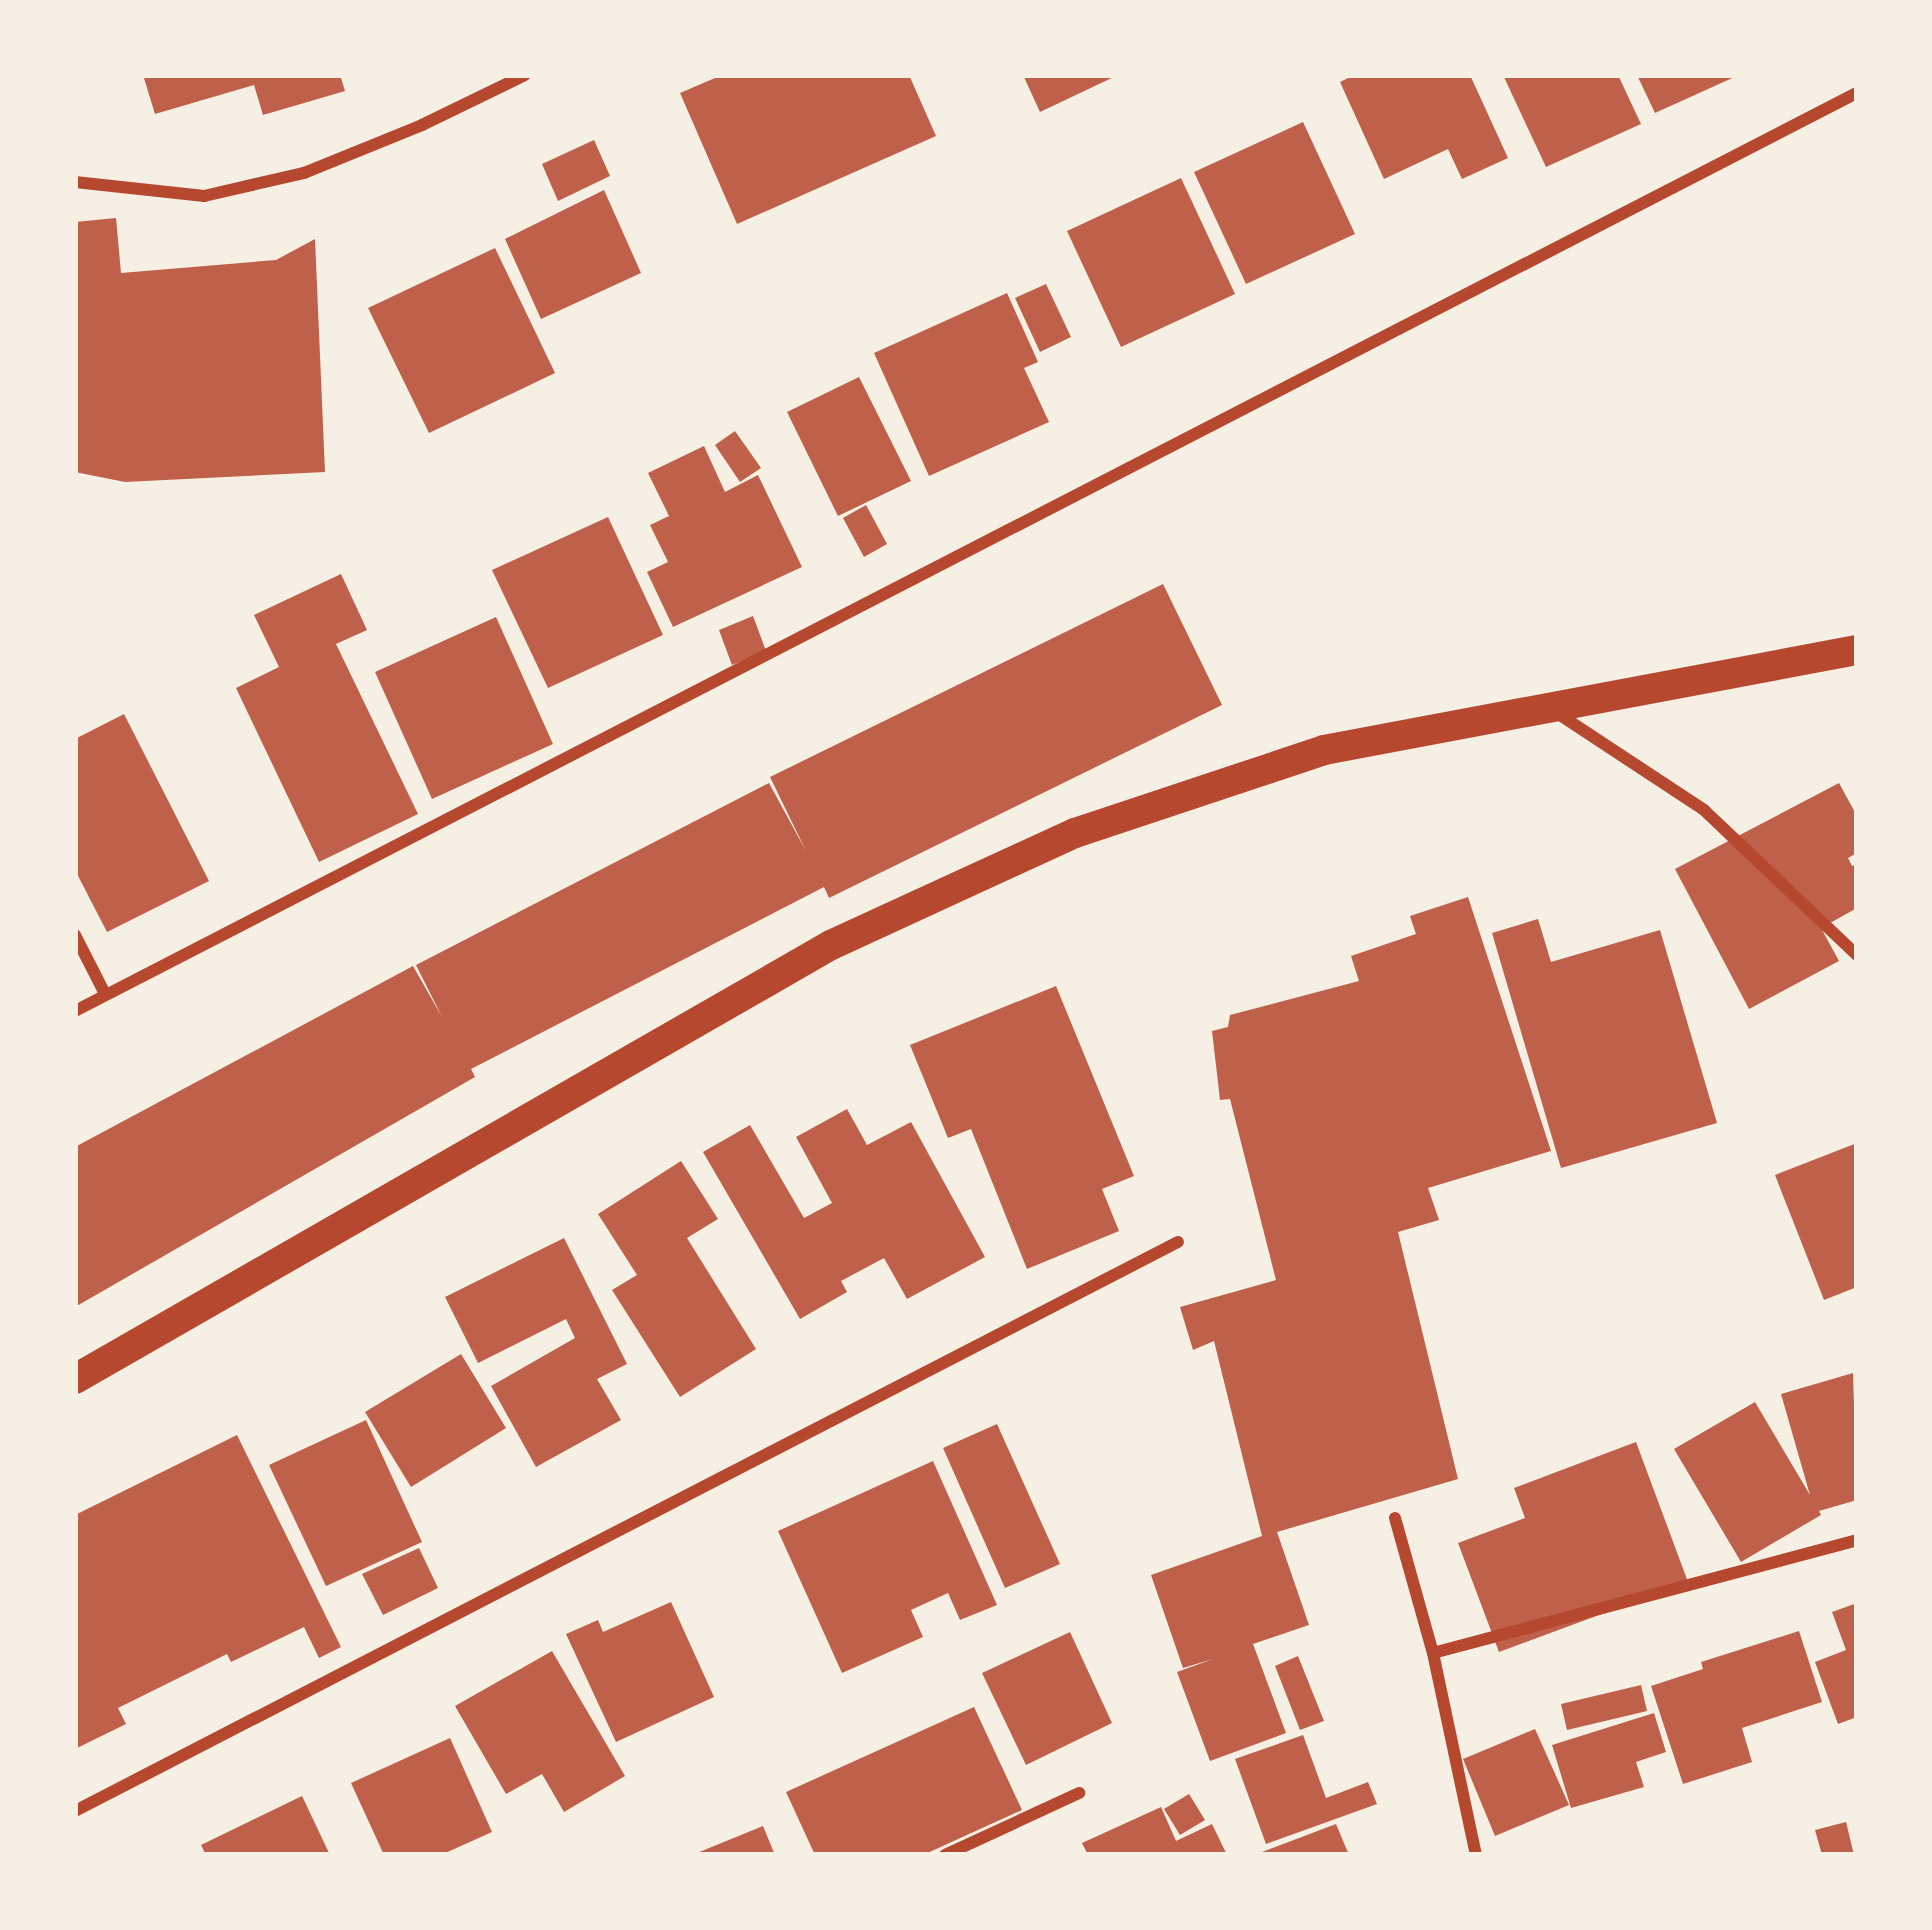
<!DOCTYPE html>
<html>
<head>
<meta charset="utf-8">
<style>
	body { margin:0 }
	#map { position:relative; width:1932px; height:1930px; overflow:hidden; background:#f6efe4; font-family:"Open Sans",sans-serif }
	div>[style] { position:absolute }
	[style*='--x'] { left:calc(var(--x)*1px); top:calc(var(--y)*1px); width:calc(var(--w)*1px); rotate:calc(var(--a)*1deg) }
	.building>* { inset:0; background:#bf614a }
	.minor>* { height:12px; margin:-6px; padding:0 6px; transform-origin:6px; border-radius:6px; background:#b5482f }
	.primary>* { height:30px; margin:-15px; padding:0 15px; transform-origin:15px; border-radius:15px; background:#b5482f }
	span { translate:-50% -50%; white-space:nowrap; text-align:center; line-height:1.15; -webkit-text-stroke:12px #f6efe4; paint-order:stroke }
	.frame { position:absolute; inset:0; border:78px solid #f6efe4; pointer-events:none }
</style>
</head>
<body>
<div id="map">
	<div class="building">
		<div style="clip-path:polygon(143px 75px,340px 75px,345px 91px,263px 115px,254px 85px,155px 114px)"></div>
		<div style="clip-path:polygon(722px 75px,909px 75px,936px 136px,737px 224px,680px 93px)"></div>
		<div style="clip-path:polygon(1023px 75px,1118px 75px,1040px 112px)"></div>
		<div style="clip-path:polygon(1354px 75px,1470px 75px,1508px 158px,1462px 179px,1448px 149px,1384px 179px,1340px 82px)"></div>
		<div style="clip-path:polygon(1503px 75px,1618px 75px,1641px 124px,1546px 167px)"></div>
		<div style="clip-path:polygon(1637px 75px,1739px 75px,1655px 113px)"></div>
		<div style="clip-path:polygon(1303px 122px,1355px 234px,1246px 284px,1194px 172px)"></div>
		<div style="clip-path:polygon(594px 140px,610px 176px,558px 201px,542px 164px)"></div>
		<div style="clip-path:polygon(1181px 178px,1235px 294px,1121px 347px,1067px 231px)"></div>
		<div style="clip-path:polygon(604px 190px,641px 273px,541px 319px,505px 239px)"></div>
		<div style="clip-path:polygon(116px 218px,121px 273px,276px 260px,315px 239px,325px 472px,125px 482px,75px 472px,75px 222px)"></div>
		<div style="clip-path:polygon(495px 248px,555px 373px,429px 433px,368px 308px)"></div>
		<div style="clip-path:polygon(1046px 284px,1071px 337px,1040px 352px,1015px 298px)"></div>
		<div style="clip-path:polygon(1007px 293px,1038px 362px,1024px 368px,1049px 422px,929px 476px,874px 353px)"></div>
		<div style="clip-path:polygon(859px 377px,911px 481px,838px 516px,787px 412px)"></div>
		<div style="clip-path:polygon(735px 431px,761px 468px,740px 482px,715px 445px)"></div>
		<div style="clip-path:polygon(704px 446px,725px 492px,758px 475px,802px 567px,673px 627px,647px 572px,668px 562px,650px 525px,669px 516px,648px 473px)"></div>
		<div style="clip-path:polygon(866px 505px,887px 544px,864px 557px,843px 518px)"></div>
		<div style="clip-path:polygon(608px 517px,663px 635px,548px 688px,492px 570px)"></div>
		<div style="clip-path:polygon(341px 574px,367px 630px,336px 644px,418px 814px,319px 862px,236px 688px,279px 667px,254px 615px)"></div>
		<div style="clip-path:polygon(1163px 584px,1222px 705px,829px 898px,824px 887px,471px 1069px,475px 1077px,75px 1307px,75px 1147px,413px 966px,442px 1017px,416px 965px,769px 783px,806px 851px,770px 777px)"></div>
		<div style="clip-path:polygon(753px 616px,766px 651px,732px 665px,719px 630px)"></div>
		<div style="clip-path:polygon(496px 617px,553px 744px,432px 799px,375px 672px)"></div>
		<div style="clip-path:polygon(124px 714px,209px 881px,107px 932px,75px 870px,75px 739px)"></div>
		<div style="clip-path:polygon(1839px 783px,1857px 816px,1857px 853px,1848px 858px,1852px 866px,1857px 864px,1857px 908px,1821px 928px,1839px 961px,1749px 1009px,1675px 869px)"></div>
		<div style="clip-path:polygon(1468px 897px,1551px 1151px,1428px 1188px,1439px 1220px,1398px 1232px,1458px 1479px,1277px 1532px,1309px 1625px,1253px 1644px,1286px 1733px,1210px 1761px,1177px 1672px,1213px 1659px,1183px 1668px,1151px 1575px,1262px 1536px,1214px 1341px,1193px 1350px,1180px 1307px,1276px 1280px,1230px 1099px,1220px 1100px,1212px 1031px,1228px 1027px,1230px 1015px,1359px 981px,1351px 956px,1416px 934px,1410px 916px)"></div>
		<div style="clip-path:polygon(1538px 919px,1551px 962px,1660px 930px,1717px 1123px,1561px 1168px,1492px 933px)"></div>
		<div style="clip-path:polygon(1056px 986px,1134px 1176px,1102px 1189px,1119px 1231px,1027px 1269px,971px 1129px,948px 1138px,910px 1045px)"></div>
		<div style="clip-path:polygon(847px 1109px,867px 1145px,911px 1122px,985px 1257px,907px 1299px,884px 1258px,841px 1281px,847px 1292px,800px 1319px,703px 1152px,750px 1125px,804px 1218px,832px 1203px,796px 1137px)"></div>
		<div style="clip-path:polygon(1857px 1143px,1857px 1287px,1824px 1300px,1775px 1175px)"></div>
		<div style="clip-path:polygon(681px 1161px,718px 1219px,687px 1238px,756px 1349px,680px 1397px,612px 1290px,637px 1275px,598px 1214px)"></div>
		<div style="clip-path:polygon(564px 1238px,627px 1364px,597px 1379px,621px 1420px,536px 1467px,491px 1386px,575px 1338px,566px 1319px,478px 1363px,445px 1297px)"></div>
		<div style="clip-path:polygon(461px 1354px,506px 1428px,411px 1487px,365px 1412px)"></div>
		<div style="clip-path:polygon(1853px 1373px,1857px 1500px,1819px 1511px,1821px 1515px,1741px 1562px,1674px 1449px,1755px 1402px,1810px 1495px,1781px 1394px)"></div>
		<div style="clip-path:polygon(366px 1420px,422px 1542px,326px 1586px,269px 1465px)"></div>
		<div style="clip-path:polygon(997px 1424px,1060px 1564px,1005px 1588px,943px 1448px)"></div>
		<div style="clip-path:polygon(237px 1435px,341px 1647px,319px 1658px,304px 1627px,231px 1662px,227px 1654px,118px 1708px,126px 1724px,75px 1749px,75px 1515px)"></div>
		<div style="clip-path:polygon(1636px 1442px,1688px 1582px,1499px 1652px,1458px 1543px,1525px 1518px,1514px 1488px)"></div>
		<div style="clip-path:polygon(933px 1461px,997px 1605px,960px 1620px,948px 1593px,911px 1610px,923px 1637px,842px 1673px,778px 1531px)"></div>
		<div style="clip-path:polygon(419px 1548px,438px 1588px,383px 1615px,362px 1574px)"></div>
		<div style="clip-path:polygon(671px 1602px,714px 1697px,616px 1742px,566px 1634px,598px 1620px,603px 1632px)"></div>
		<div style="clip-path:polygon(1857px 1603px,1857px 1717px,1838px 1724px,1815px 1662px,1846px 1650px,1832px 1612px)"></div>
		<div style="clip-path:polygon(1799px 1631px,1822px 1702px,1742px 1728px,1752px 1762px,1683px 1784px,1651px 1686px,1703px 1669px,1701px 1662px)"></div>
		<div style="clip-path:polygon(1070px 1632px,1112px 1723px,1026px 1765px,982px 1673px)"></div>
		<div style="clip-path:polygon(552px 1651px,625px 1776px,564px 1812px,542px 1774px,506px 1794px,455px 1706px)"></div>
		<div style="clip-path:polygon(1298px 1656px,1324px 1721px,1300px 1730px,1275px 1666px)"></div>
		<div style="clip-path:polygon(1641px 1685px,1647px 1711px,1567px 1730px,1561px 1704px)"></div>
		<div style="clip-path:polygon(974px 1707px,1022px 1810px,923px 1855px,815px 1855px,786px 1792px)"></div>
		<div style="clip-path:polygon(1654px 1713px,1666px 1752px,1636px 1762px,1644px 1787px,1571px 1808px,1552px 1745px)"></div>
		<div style="clip-path:polygon(1535px 1729px,1569px 1805px,1495px 1836px,1463px 1759px)"></div>
		<div style="clip-path:polygon(1303px 1735px,1326px 1798px,1368px 1782px,1377px 1804px,1266px 1844px,1235px 1759px)"></div>
		<div style="clip-path:polygon(450px 1738px,492px 1832px,441px 1855px,384px 1855px,351px 1783px)"></div>
		<div style="clip-path:polygon(1189px 1794px,1205px 1820px,1180px 1835px,1164px 1809px)"></div>
		<div style="clip-path:polygon(302px 1796px,330px 1855px,206px 1855px,201px 1845px)"></div>
		<div style="clip-path:polygon(1161px 1807px,1176px 1841px,1212px 1824px,1227px 1855px,1088px 1855px,1082px 1843px)"></div>
		<div style="clip-path:polygon(1846px 1822px,1854px 1855px,1822px 1855px,1815px 1830px)"></div>
		<div style="clip-path:polygon(1336px 1824px,1349px 1855px,1254px 1855px)"></div>
		<div style="clip-path:polygon(763px 1826px,775px 1855px,692px 1855px)"></div>
	</div>
	<div class="minor">
		<div style="--x:75;--y:182;--w:130;--a:6.2"></div>
		<div style="--x:204;--y:196;--w:103;--a:-13"></div>
		<div style="--x:304;--y:173;--w:127;--a:-22.1"></div>
		<div style="--x:422;--y:125;--w:114;--a:-25.9"></div>
		<div style="--x:1554;--y:711;--w:180;--a:33.4"></div>
		<div style="--x:1704;--y:810;--w:211;--a:43.5"></div>
		<div style="--x:75;--y:935;--w:66;--a:63"></div>
		<div style="--x:75;--y:1011;--w:2005;--a:-27.26"></div>
		<div style="--x:1395;--y:1518;--w:140;--a:74.3"></div>
		<div style="--x:1433;--y:1653;--w:207;--a:78"></div>
		<div style="--x:1433;--y:1653;--w:439;--a:-14.9"></div>
		<div style="--x:75;--y:1811;--w:1241;--a:-27.29"></div>
		<div style="--x:945;--y:1855;--w:148;--a:-24.8"></div>
	</div>
	<div class="primary">
		<div style="--x:75;--y:1379;--w:872;--a:-29.86"></div>
		<div style="--x:831;--y:945;--w:268;--a:-24.7"></div>
		<div style="--x:1075;--y:833;--w:262;--a:-18.4"></div>
		<div style="--x:1324;--y:750;--w:542;--a:-10.63"></div>
	</div>
	<div class="frame"></div>
</div>
</body>
</html>
